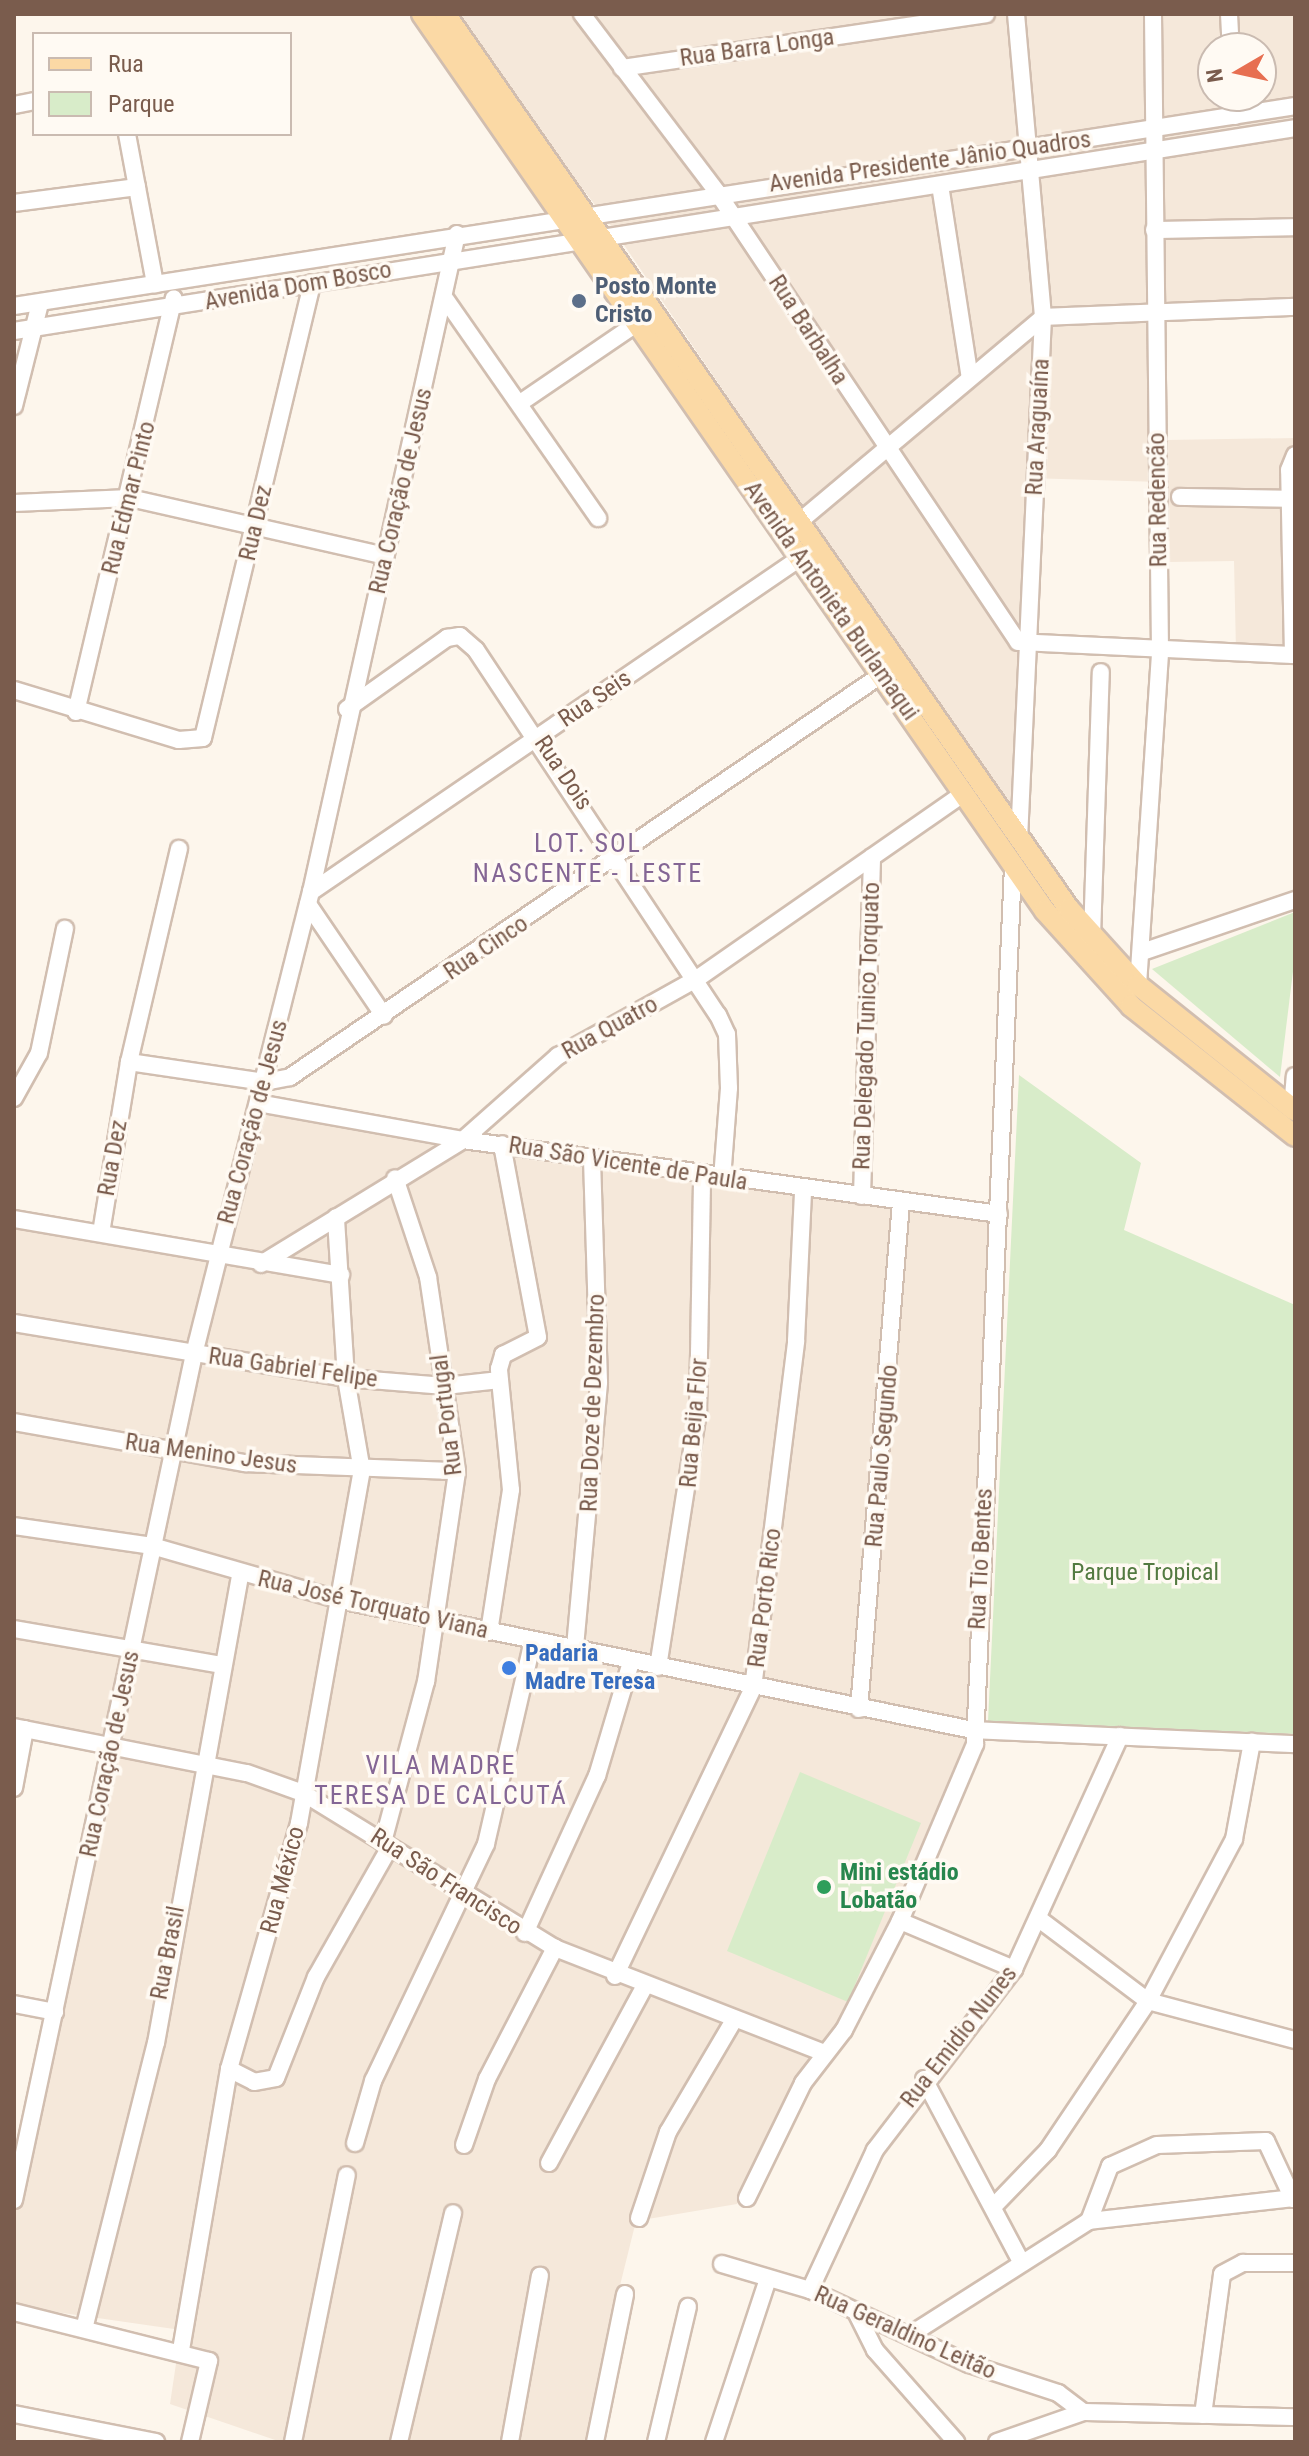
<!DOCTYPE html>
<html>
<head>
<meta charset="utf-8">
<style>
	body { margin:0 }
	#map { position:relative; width:1309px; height:2456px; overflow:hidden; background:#fdf6ec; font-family:"Roboto Condensed",sans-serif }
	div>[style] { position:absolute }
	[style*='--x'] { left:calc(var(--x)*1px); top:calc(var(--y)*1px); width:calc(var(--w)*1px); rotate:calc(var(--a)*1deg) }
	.residential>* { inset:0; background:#f5e8da }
	.green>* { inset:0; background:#d8ecc9 }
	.roads { filter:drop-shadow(2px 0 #d1beb0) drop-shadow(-2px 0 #d1beb0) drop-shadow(0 2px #d1beb0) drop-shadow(0 -2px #d1beb0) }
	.minor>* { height:16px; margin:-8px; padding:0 8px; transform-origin:8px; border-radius:8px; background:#fff }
	.major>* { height:20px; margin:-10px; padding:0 10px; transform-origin:10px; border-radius:10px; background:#fbd9a5 }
	.dots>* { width:22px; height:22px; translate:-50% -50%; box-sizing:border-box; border:4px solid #fffaf3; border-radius:50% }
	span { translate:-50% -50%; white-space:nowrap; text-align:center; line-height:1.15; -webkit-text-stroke:7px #fffaf3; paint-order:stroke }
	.street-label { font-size:24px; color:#7a5c4d }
	.service-label { font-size:24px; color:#4e5e75; font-weight:700 }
	.left { translate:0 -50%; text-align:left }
	.park-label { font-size:24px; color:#537a41 }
	.shop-label { font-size:24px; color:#366cbe; font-weight:700 }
	.leisure-label { font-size:24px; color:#27864d; font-weight:700 }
	.neighbourhood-label { font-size:26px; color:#846695; letter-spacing:2px }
	.frame { position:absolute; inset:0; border:16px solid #7a5c4d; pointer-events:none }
	.legend { position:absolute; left:32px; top:32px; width:260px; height:104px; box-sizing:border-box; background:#fffaf3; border:2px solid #cabbb1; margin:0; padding:10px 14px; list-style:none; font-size:24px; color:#7a5c4d }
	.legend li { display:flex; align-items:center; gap:16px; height:40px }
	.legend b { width:40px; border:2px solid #cabbb1 }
	.north { position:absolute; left:1197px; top:32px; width:80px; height:80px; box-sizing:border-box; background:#fffaf3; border:2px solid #cabbb1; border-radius:50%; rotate:261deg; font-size:22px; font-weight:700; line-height:32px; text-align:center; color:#7a5c4d }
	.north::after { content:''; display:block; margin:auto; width:28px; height:36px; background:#e76f51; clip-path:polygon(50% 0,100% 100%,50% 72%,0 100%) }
</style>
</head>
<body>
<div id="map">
	<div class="residential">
		<div style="clip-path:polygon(evenodd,445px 14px,1295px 14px,1295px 301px,1157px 317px,1160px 482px,1028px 478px,1018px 823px,607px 220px,445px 14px,1213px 48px,1261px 48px,1261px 96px,1213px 96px,1213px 48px)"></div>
		<div style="clip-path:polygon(1295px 438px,1295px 650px,1236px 651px,1234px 561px,1169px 562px,1167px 440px)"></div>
		<div style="clip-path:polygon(256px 1101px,999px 1220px,977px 1727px,856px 2001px,801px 2074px,737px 2204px,636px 2221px,603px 2354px,592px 2442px,281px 2442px,170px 2404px,181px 2330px,14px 2306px,14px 2188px,113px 1746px,14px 1727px,14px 1219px,218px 1255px)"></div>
	</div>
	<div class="green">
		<div style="clip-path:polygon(1295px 912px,1295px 955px,1280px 1077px,1152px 969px)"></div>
		<div style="clip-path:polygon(1019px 1075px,1141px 1163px,1124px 1230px,1295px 1305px,1295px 1734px,988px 1721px)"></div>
		<div style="clip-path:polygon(800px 1772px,921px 1823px,848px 2002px,727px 1951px)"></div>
	</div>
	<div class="roads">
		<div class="minor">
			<div style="--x:582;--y:14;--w:223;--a:52.8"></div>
			<div style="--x:717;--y:192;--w:541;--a:56.22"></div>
			<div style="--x:1018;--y:642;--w:277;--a:2.7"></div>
			<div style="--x:1016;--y:14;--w:304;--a:84.9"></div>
			<div style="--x:1043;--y:317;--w:524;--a:92.63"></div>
			<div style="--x:1229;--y:14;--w:34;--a:87"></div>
			<div style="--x:622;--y:68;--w:368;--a:-8.4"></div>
			<div style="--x:1234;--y:96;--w:20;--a:87"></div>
			<div style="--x:14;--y:105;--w:20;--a:-11"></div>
			<div style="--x:127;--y:134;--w:153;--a:79.4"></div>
			<div style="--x:940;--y:185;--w:195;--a:81.2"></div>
			<div style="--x:14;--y:203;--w:124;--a:-7.4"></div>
			<div style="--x:1154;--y:230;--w:141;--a:-1.2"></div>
			<div style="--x:446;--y:300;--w:266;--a:55.1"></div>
			<div style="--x:14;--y:306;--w:1297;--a:-8.87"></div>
			<div style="--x:14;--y:331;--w:1297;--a:-9"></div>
			<div style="--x:523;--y:401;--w:137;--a:-34.3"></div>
			<div style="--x:14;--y:406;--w:106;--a:-75.8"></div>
			<div style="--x:1180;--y:497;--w:113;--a:1"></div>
			<div style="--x:14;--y:503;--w:116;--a:-2.5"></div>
			<div style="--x:130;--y:498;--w:262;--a:12.8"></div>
			<div style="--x:799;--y:522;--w:319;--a:-40"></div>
			<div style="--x:1043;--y:317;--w:252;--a:-2.3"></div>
			<div style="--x:1293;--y:655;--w:185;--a:-91.2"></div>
			<div style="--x:1289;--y:470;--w:16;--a:-68"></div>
			<div style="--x:14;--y:690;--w:172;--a:16.9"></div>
			<div style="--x:179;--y:740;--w:24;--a:-5"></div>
			<div style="--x:203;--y:738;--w:468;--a:-76.5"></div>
			<div style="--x:347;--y:709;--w:123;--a:-35.4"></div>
			<div style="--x:447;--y:638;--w:13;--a:-9"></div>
			<div style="--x:460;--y:636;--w:21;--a:41"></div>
			<div style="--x:476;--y:650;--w:438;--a:56.5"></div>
			<div style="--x:718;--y:1015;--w:21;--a:65"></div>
			<div style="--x:727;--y:1034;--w:54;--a:87.9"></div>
			<div style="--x:729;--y:1088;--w:90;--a:94.4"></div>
			<div style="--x:76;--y:712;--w:425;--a:-76.7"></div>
			<div style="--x:311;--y:892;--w:592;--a:-34.33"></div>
			<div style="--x:308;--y:904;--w:135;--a:55.8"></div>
			<div style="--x:1092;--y:937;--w:265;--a:-88.1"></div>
			<div style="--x:1142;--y:952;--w:162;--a:-18.8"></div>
			<div style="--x:1138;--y:985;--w:335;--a:-86.2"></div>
			<div style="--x:1160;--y:651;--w:637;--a:-90.63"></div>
			<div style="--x:129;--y:1062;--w:137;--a:8.4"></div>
			<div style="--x:265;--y:1082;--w:25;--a:-11"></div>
			<div style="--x:290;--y:1077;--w:726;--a:-34.22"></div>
			<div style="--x:14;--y:1098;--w:51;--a:-60.9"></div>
			<div style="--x:39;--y:1053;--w:127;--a:-78.2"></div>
			<div style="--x:258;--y:1103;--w:208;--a:10.2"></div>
			<div style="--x:463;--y:1140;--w:541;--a:7.86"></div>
			<div style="--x:1292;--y:1108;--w:32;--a:-85"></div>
			<div style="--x:862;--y:1196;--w:339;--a:-88.3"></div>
			<div style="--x:14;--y:1219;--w:332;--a:9.7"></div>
			<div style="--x:101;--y:1233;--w:173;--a:-80.7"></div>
			<div style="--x:129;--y:1062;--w:219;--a:-76.8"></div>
			<div style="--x:261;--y:1264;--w:237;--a:-31.5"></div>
			<div style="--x:463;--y:1140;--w:127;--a:-41.5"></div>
			<div style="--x:558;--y:1056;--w:160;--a:-29.1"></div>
			<div style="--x:698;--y:978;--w:323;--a:-34.8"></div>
			<div style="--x:14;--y:1323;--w:337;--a:9.4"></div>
			<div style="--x:346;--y:1378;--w:99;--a:4.6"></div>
			<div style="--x:445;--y:1386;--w:55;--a:-6.2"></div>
			<div style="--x:14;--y:1422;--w:235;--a:10.1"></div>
			<div style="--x:245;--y:1463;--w:212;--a:2.2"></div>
			<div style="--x:14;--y:1526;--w:139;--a:8.2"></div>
			<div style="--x:152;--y:1546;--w:196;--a:16"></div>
			<div style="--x:340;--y:1600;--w:646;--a:11.61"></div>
			<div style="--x:973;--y:1730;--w:322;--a:2.5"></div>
			<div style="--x:14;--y:1629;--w:211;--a:9.8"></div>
			<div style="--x:489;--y:1632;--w:144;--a:-81.2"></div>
			<div style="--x:511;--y:1490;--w:122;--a:-95.7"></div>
			<div style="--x:499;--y:1369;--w:15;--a:-74"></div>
			<div style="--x:503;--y:1355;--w:39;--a:-27"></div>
			<div style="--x:538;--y:1337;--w:196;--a:-100.6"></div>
			<div style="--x:575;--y:1647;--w:266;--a:-84.8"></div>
			<div style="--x:599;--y:1382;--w:223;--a:-91.8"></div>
			<div style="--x:658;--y:1667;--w:259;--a:-81.1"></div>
			<div style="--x:698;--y:1411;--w:236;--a:-89"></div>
			<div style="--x:859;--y:1709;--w:509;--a:-85.26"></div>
			<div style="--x:14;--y:1727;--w:237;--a:11.2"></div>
			<div style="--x:247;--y:1773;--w:59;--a:19.7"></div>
			<div style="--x:303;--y:1793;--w:296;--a:31.6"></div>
			<div style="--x:555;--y:1948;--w:290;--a:21.3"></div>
			<div style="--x:14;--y:1788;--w:60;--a:-79.4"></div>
			<div style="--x:383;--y:1842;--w:166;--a:-75"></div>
			<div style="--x:426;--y:1682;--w:213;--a:-81.6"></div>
			<div style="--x:457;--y:1471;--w:196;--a:-98.5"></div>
			<div style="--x:428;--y:1277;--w:104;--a:-108.4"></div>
			<div style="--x:1039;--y:1919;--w:136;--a:37"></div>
			<div style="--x:1148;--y:2001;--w:152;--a:14.9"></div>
			<div style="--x:900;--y:1921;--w:124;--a:22.8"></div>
			<div style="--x:525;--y:1933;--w:173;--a:-65.4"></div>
			<div style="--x:597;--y:1776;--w:119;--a:-73.4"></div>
			<div style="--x:615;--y:1976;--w:319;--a:-64.4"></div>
			<div style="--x:753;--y:1688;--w:350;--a:-82.9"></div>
			<div style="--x:796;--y:1341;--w:151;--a:-87.3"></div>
			<div style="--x:14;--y:2004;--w:42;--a:11"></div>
			<div style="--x:229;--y:2069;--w:28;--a:27"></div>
			<div style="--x:254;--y:2082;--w:22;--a:-10"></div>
			<div style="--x:276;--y:2078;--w:109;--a:-68.4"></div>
			<div style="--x:316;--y:1977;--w:146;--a:-60.4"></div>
			<div style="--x:924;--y:2079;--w:208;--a:62"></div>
			<div style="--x:355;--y:2143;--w:65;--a:-73.8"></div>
			<div style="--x:373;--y:2081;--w:263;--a:-64.5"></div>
			<div style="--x:486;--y:1844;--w:209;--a:-77"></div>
			<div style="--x:464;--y:2145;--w:70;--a:-70.8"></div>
			<div style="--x:487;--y:2079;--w:148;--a:-62.6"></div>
			<div style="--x:549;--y:2163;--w:198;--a:-61.6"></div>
			<div style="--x:747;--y:2198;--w:128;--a:-64"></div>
			<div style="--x:803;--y:2083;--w:67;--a:-52.3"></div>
			<div style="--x:844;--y:2030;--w:123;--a:-62.8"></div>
			<div style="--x:900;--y:1921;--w:192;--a:-67"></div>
			<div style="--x:975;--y:1744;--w:880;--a:-87.52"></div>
			<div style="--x:14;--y:2200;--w:865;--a:-77.99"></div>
			<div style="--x:194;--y:1354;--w:477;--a:-75.8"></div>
			<div style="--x:311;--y:892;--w:674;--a:-77.49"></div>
			<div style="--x:994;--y:2206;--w:78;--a:-46"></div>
			<div style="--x:1048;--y:2150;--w:179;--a:-56.1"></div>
			<div style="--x:1148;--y:2001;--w:183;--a:-62"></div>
			<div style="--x:1234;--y:1839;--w:99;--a:-79.5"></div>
			<div style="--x:639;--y:2218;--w:91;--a:-71.4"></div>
			<div style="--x:668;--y:2132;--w:130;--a:-59.5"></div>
			<div style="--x:1089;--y:2221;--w:59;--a:-69.1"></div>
			<div style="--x:1110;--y:2166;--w:51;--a:-24.1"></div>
			<div style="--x:1157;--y:2145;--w:109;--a:-2.1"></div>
			<div style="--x:1266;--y:2141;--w:64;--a:65"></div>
			<div style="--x:722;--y:2264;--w:92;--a:16.5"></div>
			<div style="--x:810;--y:2290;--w:175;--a:25"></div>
			<div style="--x:969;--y:2364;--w:94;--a:18"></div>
			<div style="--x:1058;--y:2393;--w:31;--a:37"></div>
			<div style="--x:810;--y:2290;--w:154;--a:-65.1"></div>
			<div style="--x:875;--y:2150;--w:228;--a:-52.5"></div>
			<div style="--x:1014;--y:1969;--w:256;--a:-65.5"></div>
			<div style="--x:855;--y:2310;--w:45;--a:63.4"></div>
			<div style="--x:875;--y:2350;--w:123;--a:48.6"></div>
			<div style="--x:14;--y:2312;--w:201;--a:14.1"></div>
			<div style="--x:209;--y:2361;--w:83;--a:103.2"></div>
			<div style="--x:84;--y:2329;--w:295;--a:-75.9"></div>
			<div style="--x:156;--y:2043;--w:476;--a:-79.8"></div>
			<div style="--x:910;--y:2335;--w:212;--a:-32.5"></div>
			<div style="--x:1089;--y:2221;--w:207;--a:-6.4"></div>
			<div style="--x:181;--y:2350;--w:285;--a:-80.3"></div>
			<div style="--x:229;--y:2069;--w:256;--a:-74.1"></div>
			<div style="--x:299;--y:1823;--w:358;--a:-79.9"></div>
			<div style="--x:362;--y:1471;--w:94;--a:-99.8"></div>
			<div style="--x:346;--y:1378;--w:161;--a:-93.6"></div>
			<div style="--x:14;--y:2414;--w:145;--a:11.2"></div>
			<div style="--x:1203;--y:2415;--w:142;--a:-82.3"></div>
			<div style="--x:1222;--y:2274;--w:24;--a:-28"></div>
			<div style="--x:1243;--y:2263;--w:52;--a:0"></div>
			<div style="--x:293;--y:2442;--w:272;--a:-78.6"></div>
			<div style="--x:399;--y:2442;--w:235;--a:-76.7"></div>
			<div style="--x:510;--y:2442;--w:169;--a:-79.8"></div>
			<div style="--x:595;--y:2442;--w:151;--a:-78.5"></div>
			<div style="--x:656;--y:2442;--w:139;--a:-76.7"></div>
			<div style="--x:714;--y:2442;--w:172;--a:-71.7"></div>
			<div style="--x:997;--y:2442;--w:91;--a:-19.2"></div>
			<div style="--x:1083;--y:2412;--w:212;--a:1.4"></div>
		</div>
		<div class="major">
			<div style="--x:422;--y:14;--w:1092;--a:55.22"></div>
			<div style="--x:1045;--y:911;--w:128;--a:47.8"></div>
			<div style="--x:1131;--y:1006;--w:209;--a:38.4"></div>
			<div style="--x:445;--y:14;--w:1091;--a:55.12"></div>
			<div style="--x:1069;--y:909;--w:103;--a:47.8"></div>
			<div style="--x:1138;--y:985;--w:201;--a:38.7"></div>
		</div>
	</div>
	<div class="dots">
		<div style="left:579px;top:301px;background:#5c6f8a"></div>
		<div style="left:509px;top:1668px;background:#3f7fe0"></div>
		<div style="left:824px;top:1887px;background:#2e9e5b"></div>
	</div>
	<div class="street-label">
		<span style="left:757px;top:48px;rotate:-8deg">Rua Barra Longa</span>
		<span style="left:930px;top:162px;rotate:-8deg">Avenida Presidente Jânio Quadros</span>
		<span style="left:298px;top:286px;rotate:-10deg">Avenida Dom Bosco</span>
		<span style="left:808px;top:330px;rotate:57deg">Rua Barbalha</span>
		<span style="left:1038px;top:427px;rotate:-87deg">Rua Araguaína</span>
		<span style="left:401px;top:491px;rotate:-77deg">Rua Coração de Jesus</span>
		<span style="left:129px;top:498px;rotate:-76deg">Rua Edmar Pinto</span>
		<span style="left:1158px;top:500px;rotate:-91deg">Rua Redencão</span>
		<span style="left:256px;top:523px;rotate:-77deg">Rua Dez</span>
		<span style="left:831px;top:601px;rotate:55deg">Avenida Antonieta Burlamaqui</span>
		<span style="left:595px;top:699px;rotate:-34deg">Rua Seis</span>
		<span style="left:563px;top:773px;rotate:56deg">Rua Dois</span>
		<span style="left:486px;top:948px;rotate:-34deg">Rua Cinco</span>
		<span style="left:867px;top:1026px;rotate:-88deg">Rua Delegado Tunico Torquato</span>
		<span style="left:610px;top:1028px;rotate:-29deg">Rua Quatro</span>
		<span style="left:253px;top:1122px;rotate:-75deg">Rua Coração de Jesus</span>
		<span style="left:113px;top:1158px;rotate:-80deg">Rua Dez</span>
		<span style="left:628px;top:1164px;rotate:9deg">Rua São Vicente de Paula</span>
		<span style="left:293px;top:1368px;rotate:8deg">Rua Gabriel Felipe</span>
		<span style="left:593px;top:1403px;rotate:-88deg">Rua Doze de Dezembro</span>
		<span style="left:447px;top:1415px;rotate:-97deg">Rua Portugal</span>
		<span style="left:694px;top:1423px;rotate:-85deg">Rua Beija Flor</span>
		<span style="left:211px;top:1454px;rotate:8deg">Rua Menino Jesus</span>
		<span style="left:882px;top:1456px;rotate:-85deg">Rua Paulo Segundo</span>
		<span style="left:981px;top:1559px;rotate:-87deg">Rua Tio Bentes</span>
		<span style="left:765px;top:1598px;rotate:-83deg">Rua Porto Rico</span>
		<span style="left:373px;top:1605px;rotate:13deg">Rua José Torquato Viana</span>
		<span style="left:110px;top:1754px;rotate:-78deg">Rua Coração de Jesus</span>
		<span style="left:283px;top:1880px;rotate:-75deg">Rua México</span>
		<span style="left:446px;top:1882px;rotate:33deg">Rua São Francisco</span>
		<span style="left:168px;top:1953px;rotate:-79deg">Rua Brasil</span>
		<span style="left:959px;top:2037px;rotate:-52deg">Rua Emidio Nunes</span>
		<span style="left:905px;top:2333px;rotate:24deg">Rua Geraldino Leitão</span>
	</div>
	<div class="service-label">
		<span class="left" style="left:595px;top:301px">Posto Monte<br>Cristo</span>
	</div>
	<div class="park-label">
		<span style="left:1145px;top:1573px">Parque Tropical</span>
	</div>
	<div class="shop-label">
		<span class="left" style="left:525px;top:1668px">Padaria<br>Madre Teresa</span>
	</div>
	<div class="leisure-label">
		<span class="left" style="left:840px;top:1887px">Mini estádio<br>Lobatão</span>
	</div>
	<div class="neighbourhood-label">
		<span style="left:588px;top:859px">LOT. SOL<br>NASCENTE - LESTE</span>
		<span style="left:441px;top:1781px">VILA MADRE<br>TERESA DE CALCUTÁ</span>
	</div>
	<div class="frame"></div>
	<ul class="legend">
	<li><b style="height:10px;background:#fbd9a5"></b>Rua</li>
	<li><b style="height:22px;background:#d8ecc9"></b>Parque</li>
	</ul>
	<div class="north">N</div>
</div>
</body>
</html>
